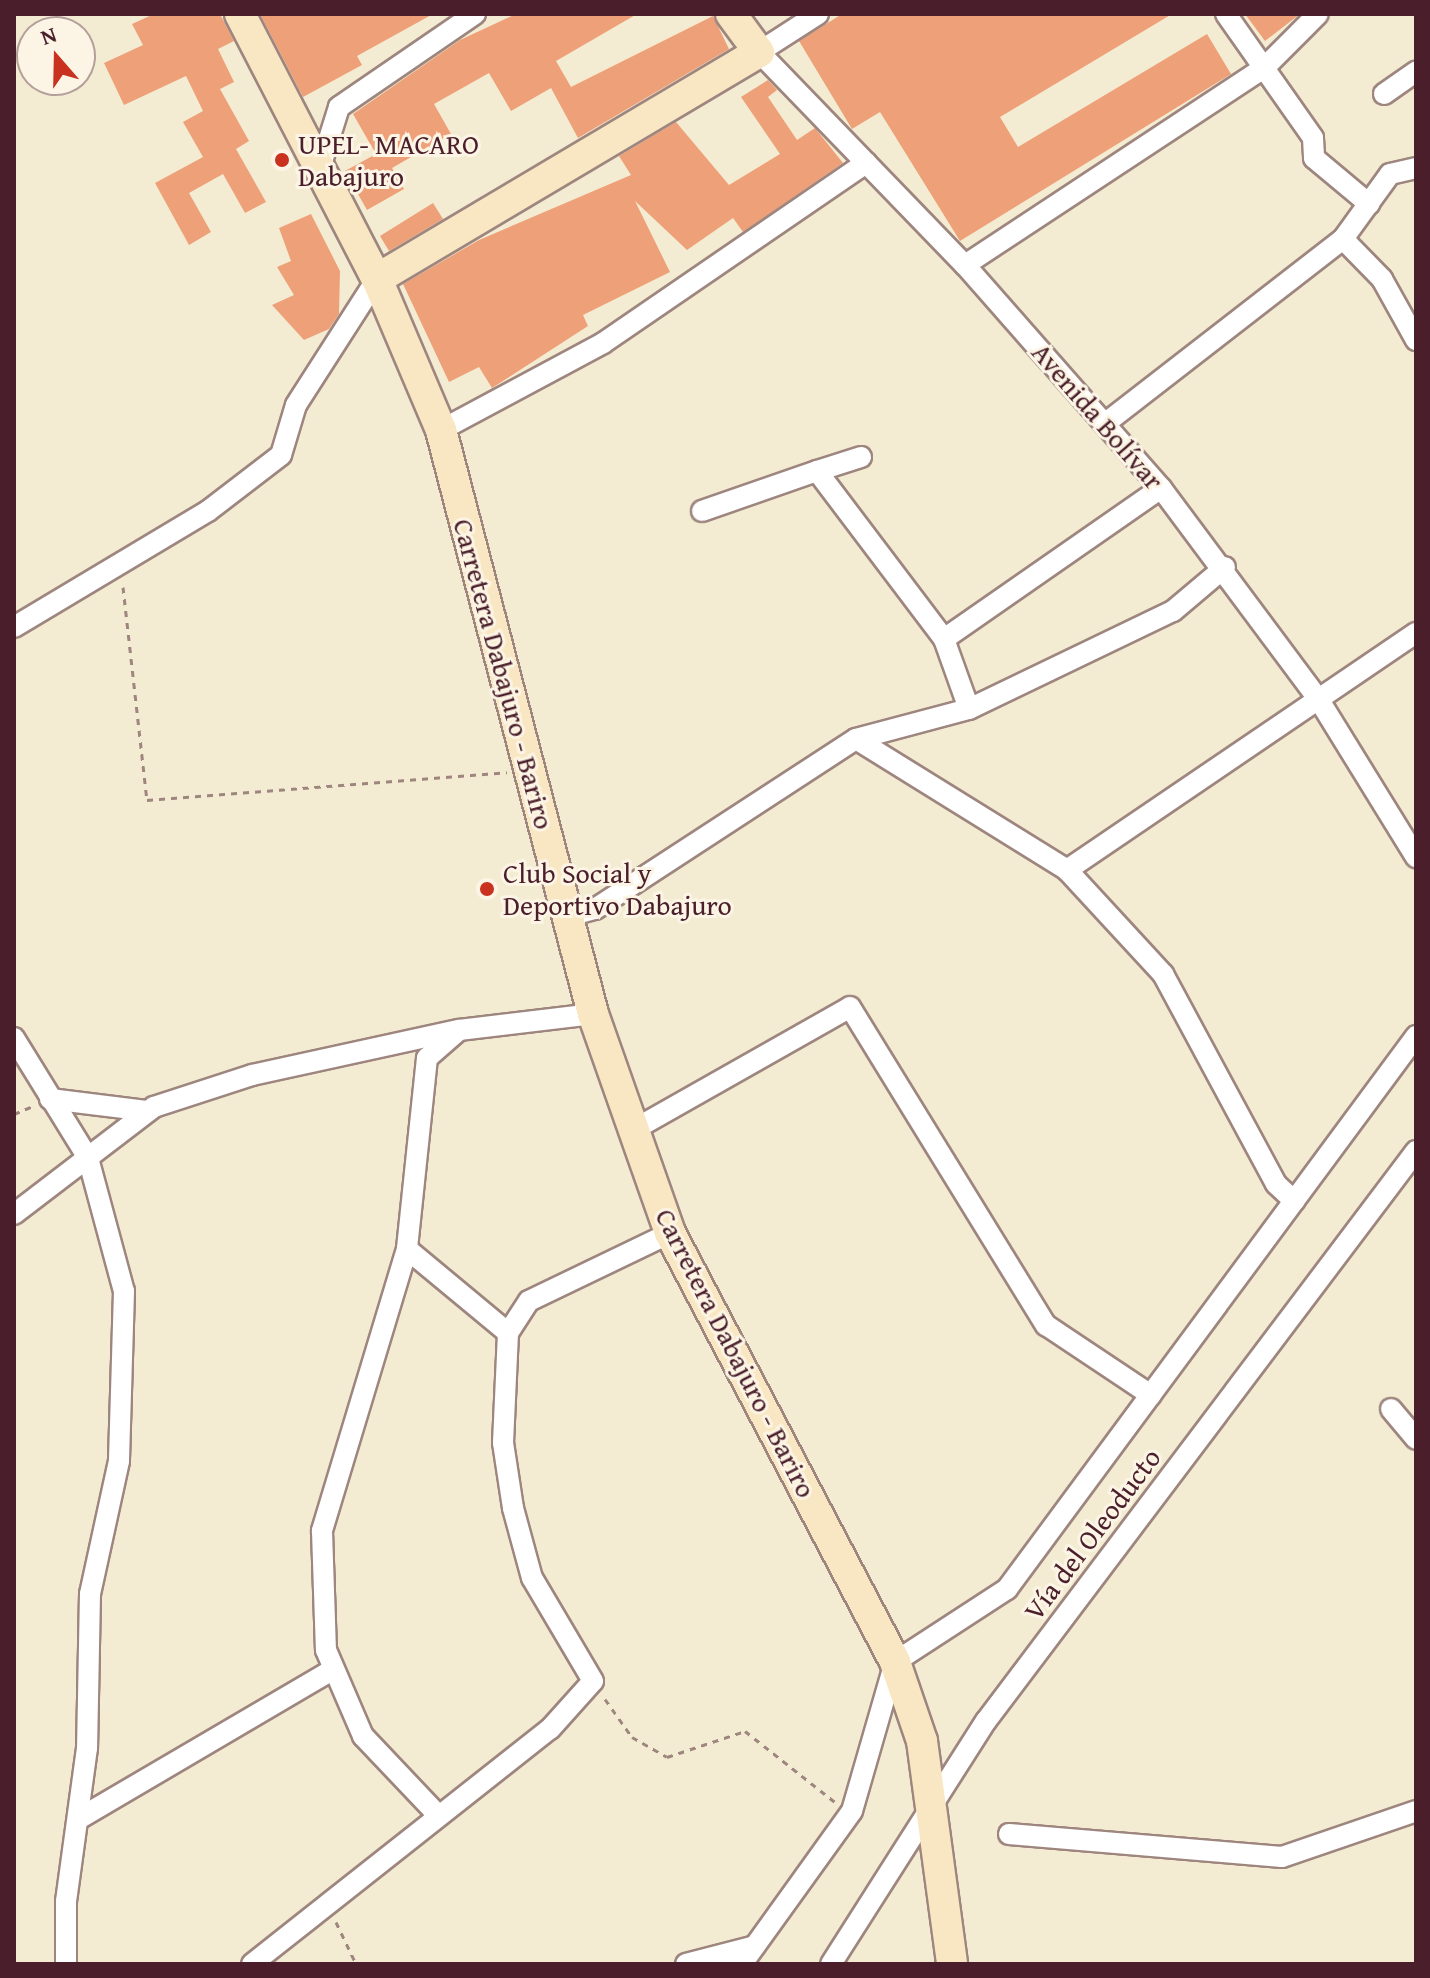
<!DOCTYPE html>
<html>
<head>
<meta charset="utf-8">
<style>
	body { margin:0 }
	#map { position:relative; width:1430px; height:1978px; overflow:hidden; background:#f3ecd3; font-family:"Gentium Book Plus",serif }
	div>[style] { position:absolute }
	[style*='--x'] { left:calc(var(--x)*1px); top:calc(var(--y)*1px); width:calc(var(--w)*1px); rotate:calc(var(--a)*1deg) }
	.building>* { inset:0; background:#eea078 }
	.path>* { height:3px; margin-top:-1.5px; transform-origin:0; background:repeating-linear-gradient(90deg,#9e867f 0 6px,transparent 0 12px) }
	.roads { filter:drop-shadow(2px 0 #9e867f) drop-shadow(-2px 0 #9e867f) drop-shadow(0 2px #9e867f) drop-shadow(0 -2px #9e867f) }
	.street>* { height:20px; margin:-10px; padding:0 10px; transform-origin:10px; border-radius:10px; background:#fff }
	.secondary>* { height:30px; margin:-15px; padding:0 15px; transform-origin:15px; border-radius:15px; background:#f9e7c3 }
	.dots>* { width:22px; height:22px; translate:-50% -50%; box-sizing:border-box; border:4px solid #fcf5e5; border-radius:50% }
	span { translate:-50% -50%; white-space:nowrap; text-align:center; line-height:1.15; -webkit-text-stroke:6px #fcf5e5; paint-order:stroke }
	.poi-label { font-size:28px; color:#4a1f2b }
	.left { translate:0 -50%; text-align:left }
	.street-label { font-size:28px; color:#4a1f2b }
	.frame { position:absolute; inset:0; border:16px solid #4a1f2b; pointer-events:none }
	.north { position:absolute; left:16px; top:16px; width:80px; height:80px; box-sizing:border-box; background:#fcf5e5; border:2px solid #b59f9b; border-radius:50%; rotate:340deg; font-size:22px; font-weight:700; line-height:32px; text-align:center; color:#4a1f2b }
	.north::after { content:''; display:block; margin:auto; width:28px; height:36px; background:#c8321e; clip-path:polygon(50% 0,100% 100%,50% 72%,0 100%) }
</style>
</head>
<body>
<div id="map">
	<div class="building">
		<div style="clip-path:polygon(154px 14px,220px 14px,234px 41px,218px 49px,234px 82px,220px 89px,249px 141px,236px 149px,266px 202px,245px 213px,223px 174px,189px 193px,211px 232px,189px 245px,155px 183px,203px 157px,183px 122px,203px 111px,186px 76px,124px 105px,104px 63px,143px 45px,132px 24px)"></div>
		<div style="clip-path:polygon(260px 14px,433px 14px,357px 56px,362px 65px,303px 97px)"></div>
		<div style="clip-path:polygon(516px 14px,637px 14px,556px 61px,571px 87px,713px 16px,729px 49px,578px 138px,551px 88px,511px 111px,489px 73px,434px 104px,451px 134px,392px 168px,404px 189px,367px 210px,345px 171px,376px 154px,353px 114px,460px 40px)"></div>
		<div style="clip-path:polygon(842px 14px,1172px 14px,1000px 117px,1018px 147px,1207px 34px,1231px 74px,960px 241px,880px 112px,852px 129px,799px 41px)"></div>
		<div style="clip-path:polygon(1245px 14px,1300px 14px,1265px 41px)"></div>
		<div style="clip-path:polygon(768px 80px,777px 90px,768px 97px,797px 140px,815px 128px,843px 163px,743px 232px,733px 218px,687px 250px,635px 201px,670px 272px,583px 315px,588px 326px,492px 388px,479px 367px,449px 382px,403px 284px,479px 240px,631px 175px,619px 156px,676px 122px,729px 185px,780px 154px,741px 97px)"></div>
		<div style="clip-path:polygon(433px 203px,443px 219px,389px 251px,380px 236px)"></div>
		<div style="clip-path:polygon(311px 214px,340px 271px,339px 314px,329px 329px,304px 340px,272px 305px,294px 295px,277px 267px,291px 261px,279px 228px)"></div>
	</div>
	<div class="path">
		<div style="--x:123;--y:587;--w:214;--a:83.6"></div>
		<div style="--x:147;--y:800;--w:361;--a:-4.4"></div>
		<div style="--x:14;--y:1114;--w:21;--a:-23"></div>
		<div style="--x:605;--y:1699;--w:47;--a:54.6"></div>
		<div style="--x:632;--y:1737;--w:40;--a:29.7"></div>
		<div style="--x:667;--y:1757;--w:82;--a:-18.4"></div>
		<div style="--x:745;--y:1731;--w:115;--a:38.3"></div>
		<div style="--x:336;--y:1922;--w:47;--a:64.5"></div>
	</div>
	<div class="roads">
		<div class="street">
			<div style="--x:818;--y:14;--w:70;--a:147.2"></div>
			<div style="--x:759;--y:52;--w:296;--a:46"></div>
			<div style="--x:965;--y:265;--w:297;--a:48.7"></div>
			<div style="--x:1161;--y:488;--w:264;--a:53.3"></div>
			<div style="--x:1319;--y:700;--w:185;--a:58.3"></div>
			<div style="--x:1226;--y:14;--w:151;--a:54.9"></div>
			<div style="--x:1313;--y:138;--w:20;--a:87"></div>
			<div style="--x:1314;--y:158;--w:72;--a:39.9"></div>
			<div style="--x:1384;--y:94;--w:39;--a:-35"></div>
			<div style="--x:319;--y:171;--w:67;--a:-72.6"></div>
			<div style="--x:339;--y:107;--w:165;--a:-34.4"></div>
			<div style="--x:1343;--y:239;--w:56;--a:45.7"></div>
			<div style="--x:1382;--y:279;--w:70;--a:60.9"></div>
			<div style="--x:965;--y:265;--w:358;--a:-33.4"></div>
			<div style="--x:1264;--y:68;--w:76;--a:-45"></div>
			<div style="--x:1107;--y:422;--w:299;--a:-37.8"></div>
			<div style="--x:1343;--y:239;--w:80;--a:-54.1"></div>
			<div style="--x:1390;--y:174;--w:27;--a:-13"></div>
			<div style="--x:441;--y:430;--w:184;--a:-28.2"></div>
			<div style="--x:603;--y:343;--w:319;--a:-34.4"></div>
			<div style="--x:861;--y:457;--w:46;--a:162.3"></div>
			<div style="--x:817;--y:471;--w:211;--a:52.9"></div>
			<div style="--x:944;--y:639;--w:74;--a:70.3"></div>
			<div style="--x:702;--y:511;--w:122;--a:-19.2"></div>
			<div style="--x:14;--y:627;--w:226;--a:-30.9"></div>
			<div style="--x:208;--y:511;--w:92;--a:-37.5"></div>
			<div style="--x:281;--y:455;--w:52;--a:-73.3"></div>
			<div style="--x:296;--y:405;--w:150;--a:-57.3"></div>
			<div style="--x:944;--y:639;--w:264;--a:-34.8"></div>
			<div style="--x:856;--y:739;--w:117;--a:-14.9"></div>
			<div style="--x:969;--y:709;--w:226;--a:-25.7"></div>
			<div style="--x:1173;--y:611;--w:68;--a:-40.2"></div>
			<div style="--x:1067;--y:870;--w:422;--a:-34.2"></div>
			<div style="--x:568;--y:916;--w:28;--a:-15"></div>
			<div style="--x:595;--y:909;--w:311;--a:-33.1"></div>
			<div style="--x:856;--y:739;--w:248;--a:31.8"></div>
			<div style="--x:1067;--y:870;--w:142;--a:47.3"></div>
			<div style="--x:1163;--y:974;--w:238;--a:61.7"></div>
			<div style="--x:1276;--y:1184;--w:25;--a:43"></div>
			<div style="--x:458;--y:1031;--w:41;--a:138.9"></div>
			<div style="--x:427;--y:1058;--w:192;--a:96"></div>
			<div style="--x:407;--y:1249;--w:131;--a:39.7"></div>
			<div style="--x:14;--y:1038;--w:141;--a:58.3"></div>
			<div style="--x:88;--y:1158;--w:138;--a:74.9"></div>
			<div style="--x:124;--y:1291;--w:170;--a:91.7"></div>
			<div style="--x:119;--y:1461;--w:136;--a:102.3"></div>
			<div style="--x:90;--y:1594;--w:154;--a:91.1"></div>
			<div style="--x:87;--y:1748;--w:154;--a:97.8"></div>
			<div style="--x:66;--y:1901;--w:63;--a:90"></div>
			<div style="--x:50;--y:1099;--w:99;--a:7"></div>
			<div style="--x:633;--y:1130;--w:249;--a:-29.5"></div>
			<div style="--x:850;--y:1007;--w:374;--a:58.4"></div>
			<div style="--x:1046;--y:1325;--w:126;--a:33.7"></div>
			<div style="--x:14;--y:1214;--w:176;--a:-37.4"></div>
			<div style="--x:154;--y:1107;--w:103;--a:-18.1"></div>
			<div style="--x:252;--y:1075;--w:212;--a:-12.3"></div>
			<div style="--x:459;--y:1030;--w:135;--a:-6.8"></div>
			<div style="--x:407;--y:1249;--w:295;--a:106.8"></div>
			<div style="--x:322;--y:1531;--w:119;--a:88.1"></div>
			<div style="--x:326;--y:1650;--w:94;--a:66.7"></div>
			<div style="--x:363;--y:1736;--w:110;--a:46.5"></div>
			<div style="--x:1391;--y:1409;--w:39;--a:50"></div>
			<div style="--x:80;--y:1818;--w:292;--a:-30.4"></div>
			<div style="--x:1009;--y:1834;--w:274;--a:4.8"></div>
			<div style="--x:1282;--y:1857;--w:142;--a:-18.9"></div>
			<div style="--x:252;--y:1964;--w:380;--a:-38.3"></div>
			<div style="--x:550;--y:1729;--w:64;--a:-48.1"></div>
			<div style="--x:593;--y:1681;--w:120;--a:-120.6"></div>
			<div style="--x:532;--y:1578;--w:73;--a:-105.2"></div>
			<div style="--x:513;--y:1508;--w:66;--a:-98.7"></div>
			<div style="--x:503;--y:1443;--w:110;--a:-87.4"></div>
			<div style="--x:508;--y:1333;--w:38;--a:-57"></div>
			<div style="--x:529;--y:1301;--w:157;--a:-25.7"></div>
			<div style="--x:686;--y:1964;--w:71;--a:-14.6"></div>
			<div style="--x:742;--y:1964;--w:188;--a:-54.3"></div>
			<div style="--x:852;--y:1811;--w:155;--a:-73.9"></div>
			<div style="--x:895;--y:1662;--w:134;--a:-33.1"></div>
			<div style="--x:1007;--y:1589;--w:688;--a:-53.51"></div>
			<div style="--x:831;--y:1964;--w:288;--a:-57.5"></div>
			<div style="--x:986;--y:1721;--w:714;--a:-52.97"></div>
		</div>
		<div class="secondary">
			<div style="--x:240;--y:14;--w:298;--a:62.7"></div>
			<div style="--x:377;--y:279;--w:164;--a:67"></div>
			<div style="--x:441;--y:430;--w:603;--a:75.41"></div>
			<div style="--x:593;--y:1014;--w:232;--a:70.6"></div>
			<div style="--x:670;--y:1233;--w:484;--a:62.3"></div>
			<div style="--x:895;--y:1662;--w:83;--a:71.1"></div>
			<div style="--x:922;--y:1741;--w:225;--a:82.3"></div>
			<div style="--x:377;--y:279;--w:444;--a:-30.7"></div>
			<div style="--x:759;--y:52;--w:47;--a:-126.4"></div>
		</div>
	</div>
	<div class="dots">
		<div style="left:282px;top:160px;background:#c8321e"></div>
		<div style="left:487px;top:889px;background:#c8321e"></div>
	</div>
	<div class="poi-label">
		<span class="left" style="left:298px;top:160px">UPEL- MACARO<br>Dabajuro</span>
		<span class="left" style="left:503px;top:889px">Club Social y<br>Deportivo Dabajuro</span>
	</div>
	<div class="street-label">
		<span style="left:1098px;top:416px;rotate:49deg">Avenida Bolívar</span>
		<span style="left:504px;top:674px;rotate:75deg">Carretera Dabajuro - Bariro</span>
		<span style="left:736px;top:1353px;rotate:63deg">Carretera Dabajuro - Bariro</span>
		<span style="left:1092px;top:1534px;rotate:-53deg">Vía del Oleoducto</span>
	</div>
	<div class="frame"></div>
	<div class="north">N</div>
</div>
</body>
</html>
